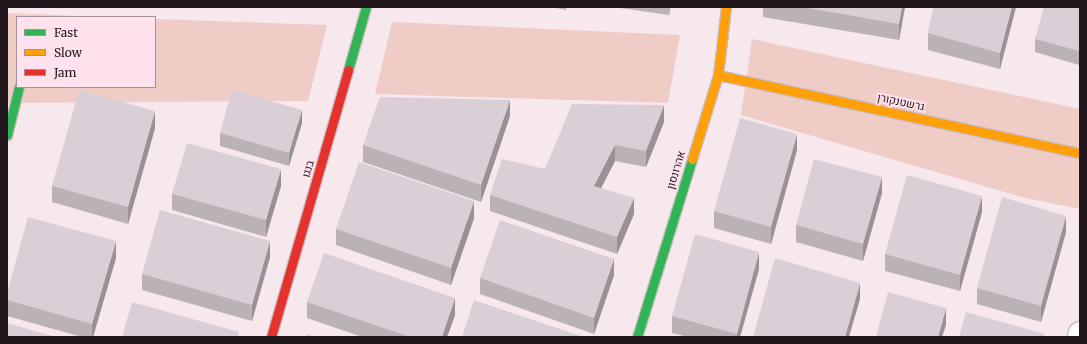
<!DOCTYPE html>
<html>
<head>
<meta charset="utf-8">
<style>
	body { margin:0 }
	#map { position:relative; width:1087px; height:344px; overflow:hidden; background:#f7e8ee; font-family:Merriweather,Heebo,serif }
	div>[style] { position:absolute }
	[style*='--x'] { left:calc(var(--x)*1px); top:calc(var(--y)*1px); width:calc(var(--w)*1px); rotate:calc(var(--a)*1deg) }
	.green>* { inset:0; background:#efccc6 }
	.roads { filter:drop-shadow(1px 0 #c9bdc2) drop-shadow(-1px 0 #c9bdc2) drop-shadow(0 1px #c9bdc2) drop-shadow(0 -1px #c9bdc2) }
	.street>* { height:22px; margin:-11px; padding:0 11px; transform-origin:11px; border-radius:11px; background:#fefcfc }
	.fast>* { height:9px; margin:-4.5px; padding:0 4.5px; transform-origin:4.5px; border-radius:4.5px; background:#30b455 }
	.slow>* { height:9px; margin:-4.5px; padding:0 4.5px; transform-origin:4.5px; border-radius:4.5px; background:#ff9f0a }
	.jam>* { height:9px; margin:-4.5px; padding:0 4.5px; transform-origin:4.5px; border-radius:4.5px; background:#e5322d }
	.wall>* { inset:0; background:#bbb2b8 }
	.shaded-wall>* { inset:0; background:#999196 }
	.building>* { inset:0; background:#dacfd6 }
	span { translate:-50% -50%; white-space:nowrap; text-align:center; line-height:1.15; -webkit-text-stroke:4px #fde2ed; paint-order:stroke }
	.street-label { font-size:11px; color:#22171c }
	.frame { position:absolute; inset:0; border:8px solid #22171c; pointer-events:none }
	.legend { position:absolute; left:16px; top:16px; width:140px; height:72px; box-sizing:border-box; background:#fde2ed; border:1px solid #a59199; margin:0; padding:5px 7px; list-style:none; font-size:12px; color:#22171c }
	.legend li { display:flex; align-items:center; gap:8px; height:20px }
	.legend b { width:20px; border:1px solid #a59199 }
</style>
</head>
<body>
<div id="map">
	<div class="green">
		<div style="clip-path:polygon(7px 13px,104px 17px,17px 17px,17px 87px,155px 87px,155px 19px,327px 25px,308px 101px,7px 103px)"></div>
		<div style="clip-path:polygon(392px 22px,680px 35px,668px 103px,375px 94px)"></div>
		<div style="clip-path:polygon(752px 39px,1080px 109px,1080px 209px,1021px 197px,741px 115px)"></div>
	</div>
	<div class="roads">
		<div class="street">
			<div style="--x:1079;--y:337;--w:4;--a:-76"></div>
		</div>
		<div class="fast">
			<div style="--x:348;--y:70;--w:66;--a:-74.1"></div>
			<div style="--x:7;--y:135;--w:49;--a:-76"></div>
			<div style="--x:637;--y:337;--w:186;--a:-72.8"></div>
		</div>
		<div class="slow">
			<div style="--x:718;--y:75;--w:370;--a:12.2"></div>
			<div style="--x:692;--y:159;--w:88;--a:-72.8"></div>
			<div style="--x:718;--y:75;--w:68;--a:-83.3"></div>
		</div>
		<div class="jam">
			<div style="--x:271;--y:337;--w:278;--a:-73.9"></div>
		</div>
	</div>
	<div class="wall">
		<div style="clip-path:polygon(551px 7px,566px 7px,566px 10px)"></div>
		<div style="clip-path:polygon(613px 7px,670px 7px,669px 15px)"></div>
		<div style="clip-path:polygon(763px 7px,905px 7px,899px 40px,763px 17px)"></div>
		<div style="clip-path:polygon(934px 7px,1016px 7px,1000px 69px,928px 50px,928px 33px)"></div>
		<div style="clip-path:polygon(1080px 7px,1079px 65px,1035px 52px,1035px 39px)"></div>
		<div style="clip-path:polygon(510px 116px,481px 202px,363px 162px,363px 145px)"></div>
		<div style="clip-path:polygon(664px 122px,646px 167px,615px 161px,601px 188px,634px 214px,617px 254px,490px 211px,490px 195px)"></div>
		<div style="clip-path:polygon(302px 123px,289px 166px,220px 146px,220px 133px)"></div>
		<div style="clip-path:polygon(155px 128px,128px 224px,52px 202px,52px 186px)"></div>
		<div style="clip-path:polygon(797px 150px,771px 244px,714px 228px,714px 211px)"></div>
		<div style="clip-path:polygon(281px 186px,266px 237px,172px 210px,172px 194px)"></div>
		<div style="clip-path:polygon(882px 193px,863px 261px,796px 242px,796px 225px)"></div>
		<div style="clip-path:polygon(982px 212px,960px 291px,885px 271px,885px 254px)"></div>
		<div style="clip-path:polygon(474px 218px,451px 285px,336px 245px,336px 229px)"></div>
		<div style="clip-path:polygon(1066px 232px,1041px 322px,977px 304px,977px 288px)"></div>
		<div style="clip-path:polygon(270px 257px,252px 321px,142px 290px,142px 274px)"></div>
		<div style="clip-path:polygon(116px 258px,93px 337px,82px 337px,7px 316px,7px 293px)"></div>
		<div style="clip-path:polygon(759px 269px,740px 337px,688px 337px,672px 333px,672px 316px)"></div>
		<div style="clip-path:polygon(614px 275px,594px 334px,480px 294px,480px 278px)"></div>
		<div style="clip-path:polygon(307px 302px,455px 315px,447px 337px,362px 337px,307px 318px)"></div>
	</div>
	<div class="shaded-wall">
		<div style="clip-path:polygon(669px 7px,670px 7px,669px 15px)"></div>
		<div style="clip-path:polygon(902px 7px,905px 7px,899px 40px,899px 24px)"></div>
		<div style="clip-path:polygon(1012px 7px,1016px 7px,1000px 69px,1000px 53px)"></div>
		<div style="clip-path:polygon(1080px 49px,1080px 62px,1079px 65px,1079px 51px)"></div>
		<div style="clip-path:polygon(510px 100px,510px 116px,481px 202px,481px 185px)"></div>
		<div style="clip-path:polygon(664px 105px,664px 122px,646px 167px,646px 151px)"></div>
		<div style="clip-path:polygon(302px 110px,302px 123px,289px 166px,289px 153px)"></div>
		<div style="clip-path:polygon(155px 111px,155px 128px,128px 224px,128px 207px)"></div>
		<div style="clip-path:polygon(797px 134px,797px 150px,771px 244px,771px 227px)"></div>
		<div style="clip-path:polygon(615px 145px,615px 161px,594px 202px,594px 186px)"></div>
		<div style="clip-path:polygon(281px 169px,281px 186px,266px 237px,266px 220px)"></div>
		<div style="clip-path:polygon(882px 177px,882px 193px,863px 261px,863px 244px)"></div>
		<div style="clip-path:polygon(982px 196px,982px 212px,960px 291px,960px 275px)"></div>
		<div style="clip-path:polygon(634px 198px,634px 214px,617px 254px,617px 237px)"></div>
		<div style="clip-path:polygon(474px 201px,474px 218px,451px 285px,451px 268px)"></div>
		<div style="clip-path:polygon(1066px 216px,1066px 232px,1041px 322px,1041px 306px)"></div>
		<div style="clip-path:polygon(116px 241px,116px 258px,93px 337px,92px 337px,92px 324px)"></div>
		<div style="clip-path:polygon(270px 241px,270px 257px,252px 321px,252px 305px)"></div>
		<div style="clip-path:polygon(759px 252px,759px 269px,740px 337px,737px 337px,737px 334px)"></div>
		<div style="clip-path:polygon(614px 259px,614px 275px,594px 334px,594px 318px)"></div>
		<div style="clip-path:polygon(860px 283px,860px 299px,849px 337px,845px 337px)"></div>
		<div style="clip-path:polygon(455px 298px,455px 315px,447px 337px,442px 337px)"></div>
		<div style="clip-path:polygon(946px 308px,946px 325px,942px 337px,938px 337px)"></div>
	</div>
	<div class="building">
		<div style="clip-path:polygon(802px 7px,902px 7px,899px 24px)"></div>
		<div style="clip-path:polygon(934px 7px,1012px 7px,1000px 53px,928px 33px)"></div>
		<div style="clip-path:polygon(1044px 7px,1080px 7px,1080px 49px,1079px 51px,1035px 39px)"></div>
		<div style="clip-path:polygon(79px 90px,155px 111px,128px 207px,52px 186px)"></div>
		<div style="clip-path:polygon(232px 90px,302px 110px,289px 153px,220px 133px)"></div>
		<div style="clip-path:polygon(380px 97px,510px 100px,481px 185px,363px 145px)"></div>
		<div style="clip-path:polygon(572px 104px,664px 105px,646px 151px,615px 145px,594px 186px,634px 198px,617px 237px,490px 195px,502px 159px,545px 169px)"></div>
		<div style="clip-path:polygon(740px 118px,797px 134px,771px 227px,714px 211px)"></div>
		<div style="clip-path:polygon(187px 143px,281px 169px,266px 220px,172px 194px)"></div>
		<div style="clip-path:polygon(814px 159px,882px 177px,863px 244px,796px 225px)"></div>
		<div style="clip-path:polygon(359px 162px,474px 201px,451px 268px,336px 229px)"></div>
		<div style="clip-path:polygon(907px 175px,982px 196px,960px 275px,885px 254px)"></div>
		<div style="clip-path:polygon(1002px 197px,1066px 216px,1041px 306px,977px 288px)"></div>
		<div style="clip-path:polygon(160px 210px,270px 241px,252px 305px,142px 274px)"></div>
		<div style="clip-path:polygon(28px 217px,116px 241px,92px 324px,7px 300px,7px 293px)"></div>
		<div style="clip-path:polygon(500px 220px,614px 259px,594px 318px,480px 278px)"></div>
		<div style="clip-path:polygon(695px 234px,759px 252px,737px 334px,672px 316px)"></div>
		<div style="clip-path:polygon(324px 253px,455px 298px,442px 337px,410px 337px,307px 302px)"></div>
		<div style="clip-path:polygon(775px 258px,860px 283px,845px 337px,753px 337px)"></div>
		<div style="clip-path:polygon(888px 292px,946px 308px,938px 337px,876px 337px)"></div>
		<div style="clip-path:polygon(474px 300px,584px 337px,462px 337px)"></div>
		<div style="clip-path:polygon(132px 302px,239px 332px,238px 337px,122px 337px)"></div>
		<div style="clip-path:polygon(966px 312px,1045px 334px,1044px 337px,959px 337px)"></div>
		<div style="clip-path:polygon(7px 323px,56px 337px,7px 337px)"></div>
		<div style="clip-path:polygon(307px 334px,316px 337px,306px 337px)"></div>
	</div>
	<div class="street-label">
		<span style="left:901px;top:102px;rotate:12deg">גרשטנקורן</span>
		<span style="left:308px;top:169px;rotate:-74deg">בנגו</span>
		<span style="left:676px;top:170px;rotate:-73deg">אהרונסון</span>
	</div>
	<div class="frame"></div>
	<ul class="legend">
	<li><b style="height:5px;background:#30b455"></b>Fast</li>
	<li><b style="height:5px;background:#ff9f0a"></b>Slow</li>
	<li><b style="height:5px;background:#e5322d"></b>Jam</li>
	</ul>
</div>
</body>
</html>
